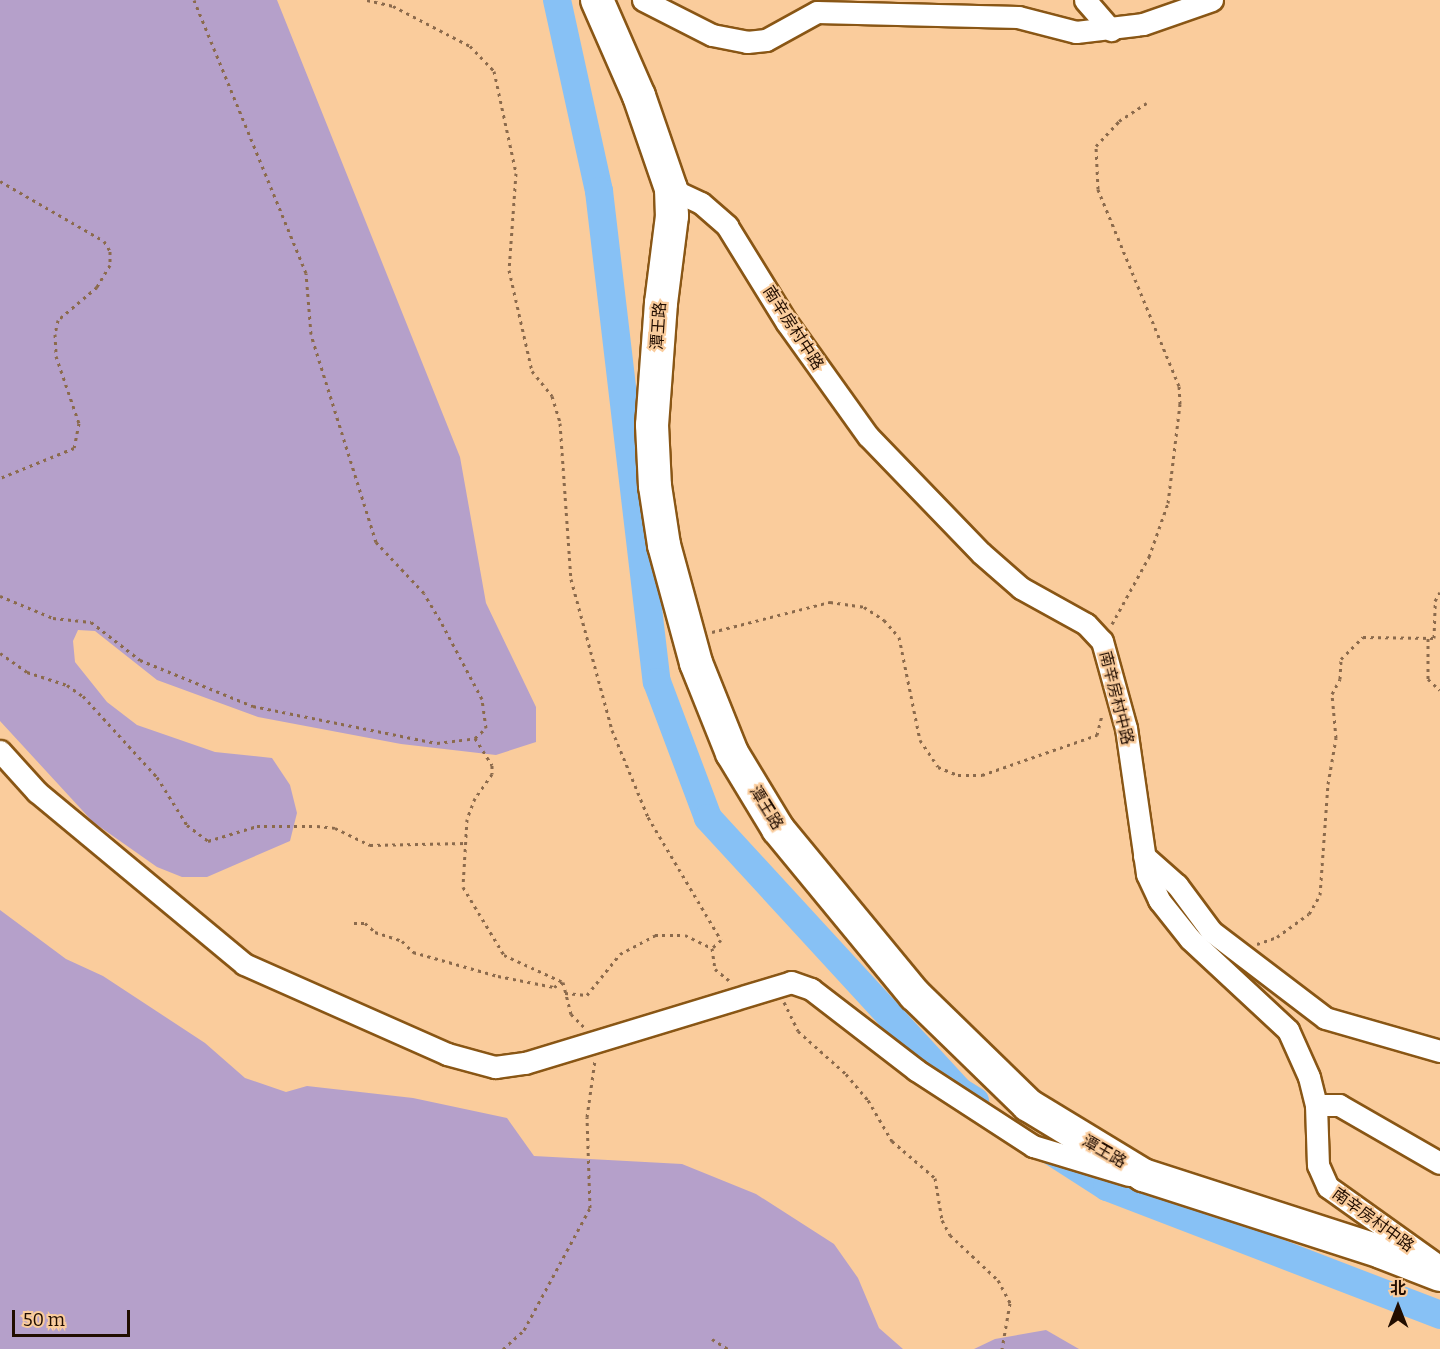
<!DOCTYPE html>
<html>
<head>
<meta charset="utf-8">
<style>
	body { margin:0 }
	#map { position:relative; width:1440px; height:1349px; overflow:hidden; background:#facc9c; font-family:Bitter,"Noto Sans SC",serif }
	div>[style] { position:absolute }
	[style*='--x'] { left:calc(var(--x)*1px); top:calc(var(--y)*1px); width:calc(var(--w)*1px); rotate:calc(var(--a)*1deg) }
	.green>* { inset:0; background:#b5a0ca }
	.river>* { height:28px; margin:-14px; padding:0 14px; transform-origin:14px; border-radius:14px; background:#87c1f5 }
	.path>* { height:3px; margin-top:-1.5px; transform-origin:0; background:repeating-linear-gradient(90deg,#8b6a4c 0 3px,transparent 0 7.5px) }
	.roads { filter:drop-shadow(2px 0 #895615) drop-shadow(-2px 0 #895615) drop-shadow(0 2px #895615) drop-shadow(0 -2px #895615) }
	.minor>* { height:21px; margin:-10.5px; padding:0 10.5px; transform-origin:10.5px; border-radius:10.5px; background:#fff }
	.highway>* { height:32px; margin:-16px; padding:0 16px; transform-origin:16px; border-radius:16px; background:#fff }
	span { translate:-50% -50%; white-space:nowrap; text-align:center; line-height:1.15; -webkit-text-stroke:4.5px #facc9c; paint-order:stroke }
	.street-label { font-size:16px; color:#210d00 }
	.north { position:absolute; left:1368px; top:1277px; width:60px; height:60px; -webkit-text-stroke:4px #facc9c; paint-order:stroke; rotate:0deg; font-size:16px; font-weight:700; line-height:24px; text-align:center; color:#210d00 }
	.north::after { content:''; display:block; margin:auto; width:21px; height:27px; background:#210d00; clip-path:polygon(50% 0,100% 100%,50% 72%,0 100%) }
	.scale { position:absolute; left:12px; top:1310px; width:118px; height:27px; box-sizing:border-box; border:3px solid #210d00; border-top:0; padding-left:8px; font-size:18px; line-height:21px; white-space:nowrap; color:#210d00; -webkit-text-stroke:4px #facc9c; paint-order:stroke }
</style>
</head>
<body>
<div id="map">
	<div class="green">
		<div style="clip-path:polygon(0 0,277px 0,460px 457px,486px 603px,536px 707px,536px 742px,496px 755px,401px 744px,258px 717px,157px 680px,95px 631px,78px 630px,73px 641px,75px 662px,107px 702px,137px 725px,215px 752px,272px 758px,290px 785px,297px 813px,290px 841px,207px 877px,182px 877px,157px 867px,93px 822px,0 721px)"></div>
		<div style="clip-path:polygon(0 910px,66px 959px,103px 976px,205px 1043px,245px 1078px,286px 1092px,307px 1086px,413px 1098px,507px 1118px,534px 1156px,682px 1164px,756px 1194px,834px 1244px,858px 1278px,879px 1328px,903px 1349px,0 1349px)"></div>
		<div style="clip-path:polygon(1046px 1330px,1079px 1349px,974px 1349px,995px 1339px)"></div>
	</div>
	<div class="river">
		<div style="--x:557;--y:0;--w:196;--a:77.6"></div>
		<div style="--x:599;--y:191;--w:494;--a:83.3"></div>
		<div style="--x:657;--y:682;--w:145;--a:69.4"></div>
		<div style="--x:708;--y:818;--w:371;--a:47.4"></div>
		<div style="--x:959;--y:1091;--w:19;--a:32"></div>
		<div style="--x:1051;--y:1151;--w:67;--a:32.7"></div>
		<div style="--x:1107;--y:1187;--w:357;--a:21"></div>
	</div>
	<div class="path">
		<div style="--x:367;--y:0;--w:27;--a:13"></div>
		<div style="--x:393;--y:6;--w:87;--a:27.5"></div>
		<div style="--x:470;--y:46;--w:35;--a:46"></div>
		<div style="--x:494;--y:71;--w:104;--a:77.8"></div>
		<div style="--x:516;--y:173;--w:97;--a:94.1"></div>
		<div style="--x:509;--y:270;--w:104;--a:77.2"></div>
		<div style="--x:532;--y:371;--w:32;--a:51"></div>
		<div style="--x:552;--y:396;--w:28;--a:73"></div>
		<div style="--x:560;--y:423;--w:156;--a:86"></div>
		<div style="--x:571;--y:579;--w:156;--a:74.8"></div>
		<div style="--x:612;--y:730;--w:94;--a:67.5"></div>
		<div style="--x:648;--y:817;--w:143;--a:59.3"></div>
		<div style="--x:721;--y:940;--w:12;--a:138"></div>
		<div style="--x:0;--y:181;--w:120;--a:30"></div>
		<div style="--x:104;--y:241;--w:12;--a:59"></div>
		<div style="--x:110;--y:251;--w:14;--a:90"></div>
		<div style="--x:110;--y:265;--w:26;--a:121"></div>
		<div style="--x:97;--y:287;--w:51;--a:139.8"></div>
		<div style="--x:58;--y:320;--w:14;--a:102"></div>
		<div style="--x:55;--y:334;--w:22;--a:87"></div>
		<div style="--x:56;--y:356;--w:71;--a:71.1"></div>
		<div style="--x:79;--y:423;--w:25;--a:101"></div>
		<div style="--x:74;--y:448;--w:80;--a:157.9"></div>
		<div style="--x:0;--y:596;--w:57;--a:22.5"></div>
		<div style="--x:53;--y:618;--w:38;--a:6"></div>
		<div style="--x:91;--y:622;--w:62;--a:37.8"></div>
		<div style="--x:140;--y:660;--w:122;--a:22.2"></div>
		<div style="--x:253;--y:706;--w:188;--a:11.4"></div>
		<div style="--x:437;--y:743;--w:38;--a:-7"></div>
		<div style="--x:475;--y:738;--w:15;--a:-42"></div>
		<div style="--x:486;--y:728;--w:29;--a:-98"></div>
		<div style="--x:482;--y:699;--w:89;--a:-118"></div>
		<div style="--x:440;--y:620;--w:31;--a:-121"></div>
		<div style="--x:424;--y:593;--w:70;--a:-133.3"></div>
		<div style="--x:376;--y:542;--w:218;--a:-107.4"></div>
		<div style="--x:311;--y:334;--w:61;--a:-94.7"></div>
		<div style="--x:306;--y:273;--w:295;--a:-112.3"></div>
		<div style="--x:1112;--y:624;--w:77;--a:-61.1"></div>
		<div style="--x:1149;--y:557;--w:57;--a:-70.6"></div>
		<div style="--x:1168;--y:503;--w:100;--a:-83.1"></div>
		<div style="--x:1180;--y:404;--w:18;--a:-93"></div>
		<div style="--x:1179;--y:386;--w:213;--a:-112.4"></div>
		<div style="--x:1098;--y:189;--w:43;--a:-92.7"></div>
		<div style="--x:1096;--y:146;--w:34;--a:-47"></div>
		<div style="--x:1119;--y:121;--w:33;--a:-33"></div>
		<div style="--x:712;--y:632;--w:122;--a:-14.3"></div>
		<div style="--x:830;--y:602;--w:34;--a:8"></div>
		<div style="--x:864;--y:607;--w:24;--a:33"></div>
		<div style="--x:884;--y:620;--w:23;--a:49"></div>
		<div style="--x:899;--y:637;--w:105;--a:78.5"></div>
		<div style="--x:920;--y:740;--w:32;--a:56"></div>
		<div style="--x:938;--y:767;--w:22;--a:22"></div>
		<div style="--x:958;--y:775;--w:24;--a:0"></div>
		<div style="--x:982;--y:775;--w:122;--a:-19.2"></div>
		<div style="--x:1097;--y:735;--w:21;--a:-76"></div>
		<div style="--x:1428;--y:638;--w:41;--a:90"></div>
		<div style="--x:1428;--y:679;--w:16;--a:43"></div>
		<div style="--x:0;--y:653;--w:33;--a:35"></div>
		<div style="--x:27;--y:672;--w:42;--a:18"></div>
		<div style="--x:67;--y:685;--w:19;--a:35"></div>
		<div style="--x:83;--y:696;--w:110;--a:47.6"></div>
		<div style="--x:157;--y:777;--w:57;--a:58"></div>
		<div style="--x:187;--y:825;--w:26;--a:37"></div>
		<div style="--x:208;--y:841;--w:51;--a:-17"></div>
		<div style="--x:257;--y:826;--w:60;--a:0"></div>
		<div style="--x:317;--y:826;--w:18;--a:6"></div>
		<div style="--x:335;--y:828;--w:39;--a:26"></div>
		<div style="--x:370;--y:845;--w:96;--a:-1.2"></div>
		<div style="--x:475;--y:738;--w:32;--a:58"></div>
		<div style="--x:492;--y:765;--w:9;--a:90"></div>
		<div style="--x:492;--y:774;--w:29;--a:125"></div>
		<div style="--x:475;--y:798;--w:22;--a:111"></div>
		<div style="--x:467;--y:819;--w:68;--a:93.4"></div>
		<div style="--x:463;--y:887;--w:79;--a:58.9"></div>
		<div style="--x:504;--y:955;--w:65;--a:24.6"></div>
		<div style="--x:563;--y:982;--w:33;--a:76"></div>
		<div style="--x:571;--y:1014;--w:18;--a:45"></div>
		<div style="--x:354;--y:923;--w:11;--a:0"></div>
		<div style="--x:365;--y:923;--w:13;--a:42"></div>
		<div style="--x:375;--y:932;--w:28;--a:18"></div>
		<div style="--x:402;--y:941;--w:16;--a:45"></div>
		<div style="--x:413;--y:952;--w:88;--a:15.8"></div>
		<div style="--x:498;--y:976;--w:57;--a:11.1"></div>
		<div style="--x:554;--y:987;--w:10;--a:-29"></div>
		<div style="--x:1257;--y:944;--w:21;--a:-19"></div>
		<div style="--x:1277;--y:937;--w:39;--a:-36"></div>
		<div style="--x:1309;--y:914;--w:22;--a:-60"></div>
		<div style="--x:1320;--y:895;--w:111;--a:-85.9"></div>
		<div style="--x:1328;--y:784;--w:47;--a:-80.1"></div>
		<div style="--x:1336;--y:738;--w:44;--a:-95.2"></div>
		<div style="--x:1332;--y:694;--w:17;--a:-62"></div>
		<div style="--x:1340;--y:679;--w:20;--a:-87"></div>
		<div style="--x:1341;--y:659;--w:31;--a:-45"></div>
		<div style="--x:1363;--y:637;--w:71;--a:0.8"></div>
		<div style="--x:1434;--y:638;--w:37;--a:-88"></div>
		<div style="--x:1435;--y:601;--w:10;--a:-61"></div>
		<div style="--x:565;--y:993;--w:22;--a:5"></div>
		<div style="--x:587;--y:995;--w:53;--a:-51.2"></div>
		<div style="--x:620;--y:954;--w:40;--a:-28"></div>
		<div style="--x:655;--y:935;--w:30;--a:0"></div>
		<div style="--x:685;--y:935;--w:30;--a:26"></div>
		<div style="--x:712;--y:948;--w:21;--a:82"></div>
		<div style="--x:715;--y:969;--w:21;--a:39"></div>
		<div style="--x:784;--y:1002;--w:32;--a:64"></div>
		<div style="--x:798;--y:1031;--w:64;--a:41.9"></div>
		<div style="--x:846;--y:1074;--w:34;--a:50"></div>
		<div style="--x:868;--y:1100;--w:48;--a:59.7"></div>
		<div style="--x:892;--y:1141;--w:57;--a:40.7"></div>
		<div style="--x:935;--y:1178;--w:43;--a:80.5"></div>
		<div style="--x:942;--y:1220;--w:17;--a:62"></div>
		<div style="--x:950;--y:1235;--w:66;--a:43.2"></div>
		<div style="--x:998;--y:1280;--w:26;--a:62"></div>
		<div style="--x:1010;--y:1303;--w:47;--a:99.9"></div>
		<div style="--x:712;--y:1339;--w:19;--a:32"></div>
		<div style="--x:503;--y:1349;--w:28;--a:-42"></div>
		<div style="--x:524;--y:1330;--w:139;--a:-61.6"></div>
		<div style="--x:590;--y:1208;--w:91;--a:-91.9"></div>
		<div style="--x:587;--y:1117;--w:58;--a:-82"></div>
	</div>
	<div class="roads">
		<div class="minor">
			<div style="--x:643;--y:0;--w:77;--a:26.9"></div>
			<div style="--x:712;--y:35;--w:36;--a:11"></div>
			<div style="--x:747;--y:42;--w:19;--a:-6"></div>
			<div style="--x:766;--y:40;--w:58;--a:-28.8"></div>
			<div style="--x:817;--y:12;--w:201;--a:1.4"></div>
			<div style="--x:1018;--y:17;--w:60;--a:14.5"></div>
			<div style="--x:1076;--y:32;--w:67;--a:-6.8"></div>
			<div style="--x:1143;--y:24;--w:73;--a:-19.2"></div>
			<div style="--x:1085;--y:0;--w:40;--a:49"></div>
			<div style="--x:671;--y:189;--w:33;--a:25"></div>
			<div style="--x:701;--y:203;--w:35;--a:41"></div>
			<div style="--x:727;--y:226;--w:114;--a:58.3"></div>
			<div style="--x:787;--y:323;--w:139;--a:54.4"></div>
			<div style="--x:868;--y:436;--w:163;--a:46"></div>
			<div style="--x:981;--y:553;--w:53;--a:41.2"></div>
			<div style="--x:1021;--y:588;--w:74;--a:29"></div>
			<div style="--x:1086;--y:624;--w:23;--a:47"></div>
			<div style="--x:1102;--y:641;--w:90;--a:74.6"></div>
			<div style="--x:1126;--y:728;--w:148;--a:81.8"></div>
			<div style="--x:1147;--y:874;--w:29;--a:65"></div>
			<div style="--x:1159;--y:900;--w:50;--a:51.5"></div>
			<div style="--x:1190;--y:939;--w:134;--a:42.9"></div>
			<div style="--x:1288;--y:1030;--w:51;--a:65.9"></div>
			<div style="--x:1309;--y:1077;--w:29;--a:76"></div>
			<div style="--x:1316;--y:1105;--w:60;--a:88.1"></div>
			<div style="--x:1318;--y:1165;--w:24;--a:66"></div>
			<div style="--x:1328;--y:1187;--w:129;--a:35.5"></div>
			<div style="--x:0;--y:751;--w:55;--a:47.9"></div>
			<div style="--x:37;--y:792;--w:269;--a:39.7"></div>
			<div style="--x:244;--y:964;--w:222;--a:23.9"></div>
			<div style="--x:447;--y:1054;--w:50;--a:15.2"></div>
			<div style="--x:495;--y:1067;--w:30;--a:-8"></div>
			<div style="--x:525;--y:1063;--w:278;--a:-16.9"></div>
			<div style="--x:791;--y:982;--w:21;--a:19"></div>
			<div style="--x:811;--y:989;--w:133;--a:37.6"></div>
			<div style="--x:916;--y:1070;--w:140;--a:33"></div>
			<div style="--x:1033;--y:1146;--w:100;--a:16.8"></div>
			<div style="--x:1144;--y:856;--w:44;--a:41.3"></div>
			<div style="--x:1177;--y:885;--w:57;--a:53.5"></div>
			<div style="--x:1211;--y:931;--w:143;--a:37.3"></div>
			<div style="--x:1325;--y:1018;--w:120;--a:16"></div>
			<div style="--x:1316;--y:1105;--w:23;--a:0"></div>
			<div style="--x:1339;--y:1105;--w:116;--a:29.9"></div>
		</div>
		<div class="highway">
			<div style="--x:597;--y:0;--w:105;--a:66.4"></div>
			<div style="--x:639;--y:96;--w:98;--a:71"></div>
			<div style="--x:671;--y:189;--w:27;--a:88"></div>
			<div style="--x:672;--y:216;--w:88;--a:97.2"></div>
			<div style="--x:661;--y:303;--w:122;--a:94.2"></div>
			<div style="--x:652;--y:425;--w:61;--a:87.2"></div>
			<div style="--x:655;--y:486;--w:60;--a:81.3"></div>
			<div style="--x:664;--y:545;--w:122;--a:74.8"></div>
			<div style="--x:696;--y:663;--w:97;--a:68.2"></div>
			<div style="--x:732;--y:753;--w:89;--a:58.8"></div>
			<div style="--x:778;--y:829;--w:215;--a:50.5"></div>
			<div style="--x:915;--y:995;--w:158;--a:44.2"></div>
			<div style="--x:1028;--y:1105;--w:135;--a:31.3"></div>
			<div style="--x:1143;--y:1175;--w:250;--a:17.9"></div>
			<div style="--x:1381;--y:1252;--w:63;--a:21.3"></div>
		</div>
	</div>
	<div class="street-label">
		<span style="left:659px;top:326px;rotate:-86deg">潭王路</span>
		<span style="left:793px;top:328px;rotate:57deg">南辛房村中路</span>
		<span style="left:1116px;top:698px;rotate:76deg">南辛房村中路</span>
		<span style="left:766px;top:808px;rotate:58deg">潭王路</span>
		<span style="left:1104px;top:1152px;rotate:30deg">潭王路</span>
		<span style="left:1373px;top:1220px;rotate:36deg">南辛房村中路</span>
	</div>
	<div class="north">北</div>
	<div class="scale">50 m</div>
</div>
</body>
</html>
